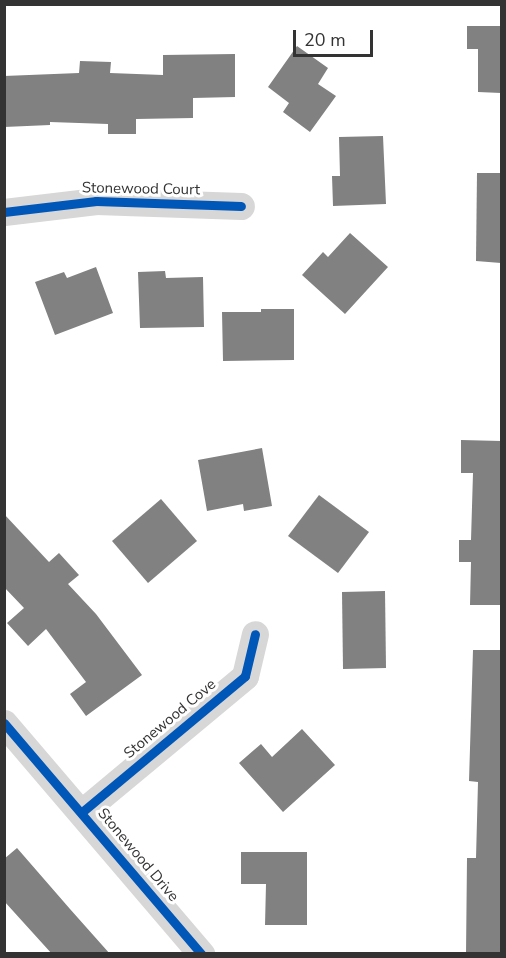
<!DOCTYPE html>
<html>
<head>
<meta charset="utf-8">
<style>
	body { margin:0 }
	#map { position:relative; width:506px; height:958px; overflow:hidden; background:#fff; font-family:"Nunito Sans",sans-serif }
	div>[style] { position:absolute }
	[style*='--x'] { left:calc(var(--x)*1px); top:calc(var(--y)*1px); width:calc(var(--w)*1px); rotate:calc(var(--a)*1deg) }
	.building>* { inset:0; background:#818181 }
	.street>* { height:27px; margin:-13.5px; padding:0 13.5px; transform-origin:13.5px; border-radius:13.5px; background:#d7d7d7 }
	.cycleway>* { height:9px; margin:-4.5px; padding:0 4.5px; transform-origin:4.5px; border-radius:4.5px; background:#0057b8 }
	span { translate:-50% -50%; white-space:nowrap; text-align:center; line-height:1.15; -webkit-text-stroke:6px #fff; paint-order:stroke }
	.street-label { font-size:15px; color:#333 }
	.frame { position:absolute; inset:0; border:6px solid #333; pointer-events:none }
	.scale { position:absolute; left:293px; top:30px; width:80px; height:27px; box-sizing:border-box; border:3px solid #333; border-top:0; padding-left:8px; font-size:18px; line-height:21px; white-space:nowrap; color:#333; -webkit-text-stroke:4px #fff; paint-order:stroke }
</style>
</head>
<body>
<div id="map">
	<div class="building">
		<div style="clip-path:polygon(467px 26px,501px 26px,501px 93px,478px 92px,478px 49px,467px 49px)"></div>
		<div style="clip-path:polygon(297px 46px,328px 68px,318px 84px,336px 96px,310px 132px,283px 112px,289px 103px,268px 87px)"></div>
		<div style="clip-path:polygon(235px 54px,235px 97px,193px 98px,193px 118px,136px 119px,136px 134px,108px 134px,108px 124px,50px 122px,50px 125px,4px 127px,4px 76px,79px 73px,80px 61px,111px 62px,110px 73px,163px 75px,163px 55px)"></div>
		<div style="clip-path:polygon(383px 136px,386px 204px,333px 206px,332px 176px,340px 176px,339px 137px)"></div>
		<div style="clip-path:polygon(477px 173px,501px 173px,501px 263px,476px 261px)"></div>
		<div style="clip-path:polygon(350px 233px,388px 267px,345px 314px,302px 275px,323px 252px,328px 257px)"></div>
		<div style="clip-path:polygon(96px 267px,113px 313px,55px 335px,35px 282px,64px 272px,67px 278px)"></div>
		<div style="clip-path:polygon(165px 271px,166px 278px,203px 277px,204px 327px,140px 328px,138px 272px)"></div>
		<div style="clip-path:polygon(261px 309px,294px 309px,294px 360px,223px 361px,222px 312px,261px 312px)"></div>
		<div style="clip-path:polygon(461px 440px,501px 441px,501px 605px,470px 605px,471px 562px,459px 562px,459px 540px,471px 540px,473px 473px,461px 473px)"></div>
		<div style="clip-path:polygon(262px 448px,272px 506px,244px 511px,243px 504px,207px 511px,198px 460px)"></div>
		<div style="clip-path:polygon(319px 495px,369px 532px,338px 573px,288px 536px)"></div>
		<div style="clip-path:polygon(161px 499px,197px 541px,148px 583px,112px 541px)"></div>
		<div style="clip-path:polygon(4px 514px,49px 562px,59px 553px,79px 575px,68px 584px,96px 614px,142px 675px,86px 716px,70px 694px,86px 682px,46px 629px,28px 646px,7px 623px,24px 608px,4px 587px)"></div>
		<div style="clip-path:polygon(385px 591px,386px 668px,343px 669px,342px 592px)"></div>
		<div style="clip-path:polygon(473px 650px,501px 650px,501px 954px,466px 954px,467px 858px,476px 858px,478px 782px,469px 781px)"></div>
		<div style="clip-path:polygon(302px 729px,335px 765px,283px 812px,239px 763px,261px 744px,272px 757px)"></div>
		<div style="clip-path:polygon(17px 848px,70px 909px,110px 954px,52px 954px,4px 901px,4px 859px)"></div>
		<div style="clip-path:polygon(241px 852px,307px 852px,307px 925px,265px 925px,266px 884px,241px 884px)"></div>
	</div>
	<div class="street">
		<div style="--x:4;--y:212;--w:93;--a:-6.8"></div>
		<div style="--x:96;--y:201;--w:145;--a:2"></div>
		<div style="--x:4;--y:723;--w:304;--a:49.5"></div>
		<div style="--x:82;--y:812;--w:212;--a:-39.8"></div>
		<div style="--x:245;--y:676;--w:43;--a:-76.6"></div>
	</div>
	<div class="cycleway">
		<div style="--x:4;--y:212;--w:93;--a:-6.8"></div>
		<div style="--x:96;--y:201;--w:145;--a:2"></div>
		<div style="--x:4;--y:723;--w:304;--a:49.5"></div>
		<div style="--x:82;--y:812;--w:212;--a:-39.8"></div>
		<div style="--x:245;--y:676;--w:43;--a:-76.6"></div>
	</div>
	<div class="street-label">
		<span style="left:141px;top:189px;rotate:1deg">Stonewood Court</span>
		<span style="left:170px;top:719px;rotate:-40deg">Stonewood Cove</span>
		<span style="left:138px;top:855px;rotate:50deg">Stonewood Drive</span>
	</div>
	<div class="frame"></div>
	<div class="scale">20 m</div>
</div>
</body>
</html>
